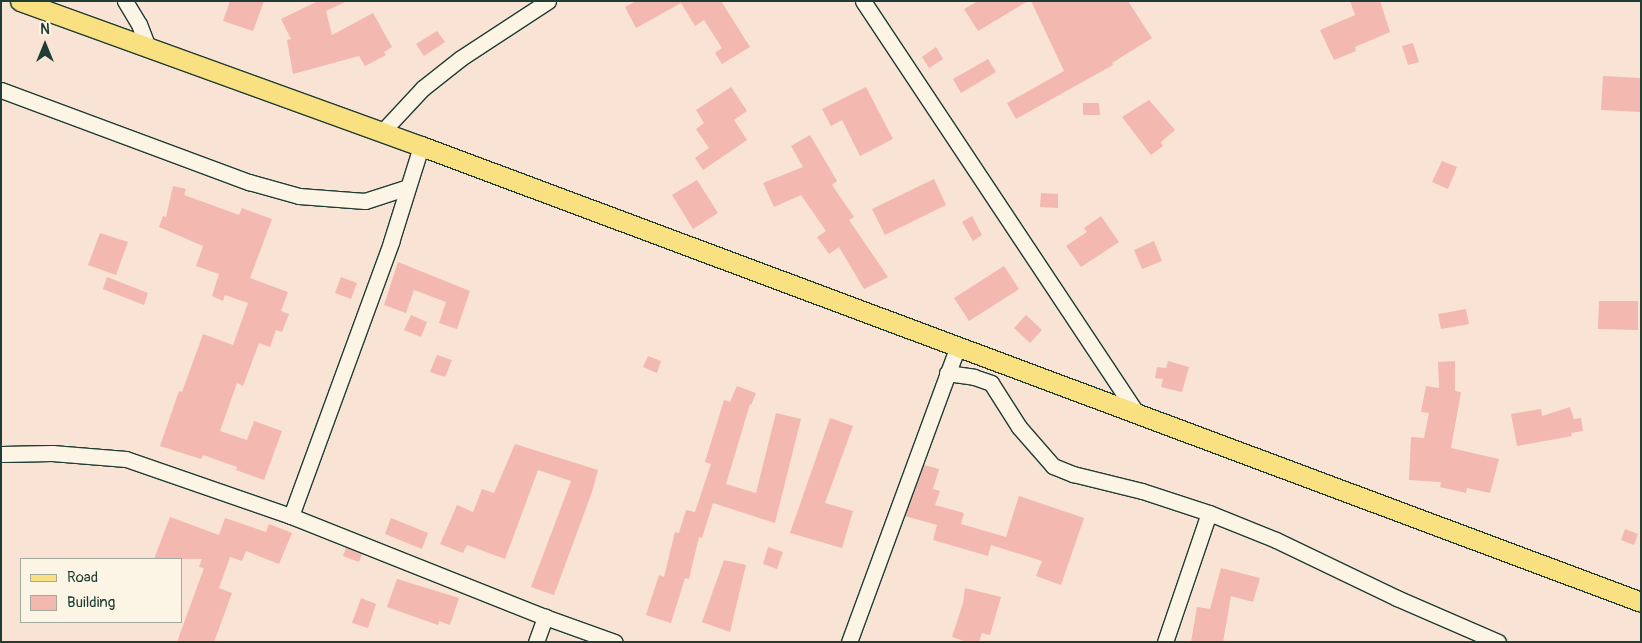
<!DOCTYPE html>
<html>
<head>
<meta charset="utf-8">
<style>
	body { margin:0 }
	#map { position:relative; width:1642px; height:643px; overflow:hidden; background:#f9e3d5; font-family:Pangolin,sans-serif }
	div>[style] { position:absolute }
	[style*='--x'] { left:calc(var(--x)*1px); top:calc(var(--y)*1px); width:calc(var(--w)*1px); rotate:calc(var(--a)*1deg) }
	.building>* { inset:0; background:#f3b8b0 }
	.roads { filter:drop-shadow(1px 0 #1f3d34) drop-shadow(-1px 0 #1f3d34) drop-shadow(0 1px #1f3d34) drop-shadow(0 -1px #1f3d34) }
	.minor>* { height:15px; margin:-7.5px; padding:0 7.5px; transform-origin:7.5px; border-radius:7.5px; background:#fcf5e5 }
	.major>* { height:19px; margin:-9.5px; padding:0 9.5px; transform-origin:9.5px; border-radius:9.5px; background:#f9e181 }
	span { translate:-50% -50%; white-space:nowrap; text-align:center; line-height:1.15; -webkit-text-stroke:4px #fcf5e5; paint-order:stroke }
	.frame { position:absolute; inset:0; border:2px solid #1f3d34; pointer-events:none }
	.legend { position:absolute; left:20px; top:558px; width:162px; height:65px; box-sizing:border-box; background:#fcf5e5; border:1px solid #a4ab9e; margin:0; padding:6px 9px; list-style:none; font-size:15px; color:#1f3d34 }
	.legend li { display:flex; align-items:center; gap:10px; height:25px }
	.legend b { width:25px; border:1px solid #a4ab9e }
	.north { position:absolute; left:20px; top:20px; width:50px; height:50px; -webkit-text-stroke:4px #fcf5e5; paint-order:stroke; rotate:0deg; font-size:14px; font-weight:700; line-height:20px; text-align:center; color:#1f3d34 }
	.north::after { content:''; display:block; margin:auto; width:18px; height:22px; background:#1f3d34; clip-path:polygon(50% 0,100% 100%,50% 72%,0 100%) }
</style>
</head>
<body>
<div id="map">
	<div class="building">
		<div style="clip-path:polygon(230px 1px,264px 1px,253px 31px,223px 21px)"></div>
		<div style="clip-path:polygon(318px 1px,347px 1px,326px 11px,332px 35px,373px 13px,392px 47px,384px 52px,386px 55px,365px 66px,359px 56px,293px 74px,287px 40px,291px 39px,281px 19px)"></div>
		<div style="clip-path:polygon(636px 1px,721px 1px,750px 47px,722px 64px,715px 53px,722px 48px,704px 20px,695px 26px,681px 3px,636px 28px,625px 7px)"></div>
		<div style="clip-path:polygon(978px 1px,1028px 1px,978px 31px,964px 9px)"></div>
		<div style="clip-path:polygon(1031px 1px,1128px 1px,1152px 38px,1112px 63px,1113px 65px,1016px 119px,1007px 103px,1064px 71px)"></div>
		<div style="clip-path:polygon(1350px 1px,1380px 1px,1390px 32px,1355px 47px,1356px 51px,1334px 60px,1320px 30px,1355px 15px)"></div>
		<div style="clip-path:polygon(437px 31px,445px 42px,424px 56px,416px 44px)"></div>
		<div style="clip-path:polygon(1413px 43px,1419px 62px,1408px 65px,1402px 46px)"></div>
		<div style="clip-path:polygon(936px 47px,943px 59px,929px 68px,922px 57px)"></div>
		<div style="clip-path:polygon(988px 59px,996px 72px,961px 93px,953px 79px)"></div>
		<div style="clip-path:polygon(1603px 76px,1641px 78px,1641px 112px,1601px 110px)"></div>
		<div style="clip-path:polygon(731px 87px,747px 111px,734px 120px,747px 140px,703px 170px,695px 158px,709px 148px,696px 129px,704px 123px,696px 110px)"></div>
		<div style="clip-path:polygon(866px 87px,893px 139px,860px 156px,842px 120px,831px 126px,822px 109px)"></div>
		<div style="clip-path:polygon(1149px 100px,1175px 130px,1161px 142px,1163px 146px,1151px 155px,1122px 117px)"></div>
		<div style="clip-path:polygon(1083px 103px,1099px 103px,1100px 115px,1083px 115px)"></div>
		<div style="clip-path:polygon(810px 135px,837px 181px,832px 185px,854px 217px,849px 220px,888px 277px,864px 289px,839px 247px,829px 254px,817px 237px,826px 231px,801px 195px,774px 207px,763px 183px,803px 167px,791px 146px)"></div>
		<div style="clip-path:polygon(1442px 161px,1457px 167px,1448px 189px,1432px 182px)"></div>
		<div style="clip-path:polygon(934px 179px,946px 205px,885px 235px,872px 209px)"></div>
		<div style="clip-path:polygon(697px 180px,718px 213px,693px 229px,672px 195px)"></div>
		<div style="clip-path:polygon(173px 186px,186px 189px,184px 195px,239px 215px,242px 208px,272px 219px,250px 278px,288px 292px,281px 311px,289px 314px,282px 332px,276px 330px,270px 347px,259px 343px,243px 386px,237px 383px,220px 431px,247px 440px,254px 421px,282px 431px,264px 480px,236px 470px,237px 467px,203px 455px,201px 459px,160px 446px,179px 391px,182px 392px,203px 334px,233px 345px,248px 303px,225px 295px,223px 301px,212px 296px,219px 274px,196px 266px,203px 246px,159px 227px,163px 216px,166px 217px)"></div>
		<div style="clip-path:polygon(1041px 193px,1058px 194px,1058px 208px,1040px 207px)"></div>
		<div style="clip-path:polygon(972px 216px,982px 235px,973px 241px,962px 222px)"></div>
		<div style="clip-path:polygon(1101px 216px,1119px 242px,1081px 267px,1066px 246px,1087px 232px,1084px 228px)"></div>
		<div style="clip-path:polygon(100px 233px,128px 242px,116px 275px,88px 265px)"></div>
		<div style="clip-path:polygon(1154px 241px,1162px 261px,1142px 269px,1134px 250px)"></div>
		<div style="clip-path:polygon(398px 262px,470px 291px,457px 329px,439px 323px,446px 302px,414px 290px,406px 313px,384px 305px)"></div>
		<div style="clip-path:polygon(1004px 266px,1019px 289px,969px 321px,954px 298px)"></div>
		<div style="clip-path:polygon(107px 277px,148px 293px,144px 305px,103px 289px)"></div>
		<div style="clip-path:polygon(341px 277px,357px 283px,351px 299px,335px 293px)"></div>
		<div style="clip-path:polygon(1599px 301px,1638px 301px,1638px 330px,1598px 329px)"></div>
		<div style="clip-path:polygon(1466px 309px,1469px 324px,1441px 329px,1438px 314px)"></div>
		<div style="clip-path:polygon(411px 315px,427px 322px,421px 337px,404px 330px)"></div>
		<div style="clip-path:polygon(1026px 315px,1042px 330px,1030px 343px,1014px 328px)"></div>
		<div style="clip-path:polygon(437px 355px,452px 360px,445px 377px,430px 372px)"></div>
		<div style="clip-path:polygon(648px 356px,661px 361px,657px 373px,643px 367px)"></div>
		<div style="clip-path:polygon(1168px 361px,1189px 367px,1182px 392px,1161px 387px,1163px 379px,1155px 378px,1157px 367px,1166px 368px)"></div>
		<div style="clip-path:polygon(1455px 361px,1455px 391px,1461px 392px,1451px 448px,1499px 459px,1490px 493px,1467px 488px,1466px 493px,1440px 487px,1441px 482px,1409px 480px,1411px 437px,1424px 438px,1429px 413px,1421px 412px,1426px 386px,1439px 388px,1438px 362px)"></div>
		<div style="clip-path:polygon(737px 386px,756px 393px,751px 405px,750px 404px,726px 484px,756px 493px,776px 413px,801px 419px,775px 523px,713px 503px,702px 538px,699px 537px,689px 579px,685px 578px,671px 623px,646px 615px,659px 575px,664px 577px,675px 532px,679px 533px,686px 510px,695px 512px,711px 464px,705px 462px,724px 400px,730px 402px)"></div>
		<div style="clip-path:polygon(1570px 407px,1574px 419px,1581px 418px,1583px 431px,1571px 433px,1572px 436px,1517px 446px,1511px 414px,1541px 409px,1542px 416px)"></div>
		<div style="clip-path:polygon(830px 418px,853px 426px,825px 503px,853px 511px,842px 548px,790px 533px)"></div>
		<div style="clip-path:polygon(515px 444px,598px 470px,592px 492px,554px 595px,531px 587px,571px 481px,538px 470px,505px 559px,467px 545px,463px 553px,440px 544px,457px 505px,473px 512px,482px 489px,494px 493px)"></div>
		<div style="clip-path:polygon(924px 465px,939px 469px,933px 489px,940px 491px,935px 505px,964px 513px,961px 524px,1006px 537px,1019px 496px,1084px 518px,1061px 585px,1036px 576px,1042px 561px,991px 545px,988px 556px,933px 540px,937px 525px,905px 516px)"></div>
		<div style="clip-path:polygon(170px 517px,219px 535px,225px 518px,266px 532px,269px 524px,292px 533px,279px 564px,246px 551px,242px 561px,230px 557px,219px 588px,232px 593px,214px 642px,177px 642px,204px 568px,199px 567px,202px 559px,154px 559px)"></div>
		<div style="clip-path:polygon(391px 518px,428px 533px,422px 549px,385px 534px)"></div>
		<div style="clip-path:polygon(1625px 529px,1638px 534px,1634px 545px,1621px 540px)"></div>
		<div style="clip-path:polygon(768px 547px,783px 552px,777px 569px,763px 564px)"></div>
		<div style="clip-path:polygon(346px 548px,362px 554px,359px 562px,343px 556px)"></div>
		<div style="clip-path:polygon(724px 560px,746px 565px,730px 632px,702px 622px)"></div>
		<div style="clip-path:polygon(1221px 568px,1260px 578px,1253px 602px,1231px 596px,1223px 642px,1191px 642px,1197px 607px,1210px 609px)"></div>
		<div style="clip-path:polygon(397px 579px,459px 598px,450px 625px,439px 621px,438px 625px,387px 607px)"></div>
		<div style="clip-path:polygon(965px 588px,1001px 597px,990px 635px,982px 633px,979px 642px,967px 642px,952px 637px,963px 603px)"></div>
		<div style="clip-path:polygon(361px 598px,376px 604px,368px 628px,352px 623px)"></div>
	</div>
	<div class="roads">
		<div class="minor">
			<div style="--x:125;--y:1;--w:27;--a:59"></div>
			<div style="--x:139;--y:24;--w:26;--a:69"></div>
			<div style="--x:863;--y:1;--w:495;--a:56.4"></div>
			<div style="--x:1;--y:90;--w:265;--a:20.4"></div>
			<div style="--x:249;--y:182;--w:52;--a:15.6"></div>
			<div style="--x:299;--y:196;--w:66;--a:4.3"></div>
			<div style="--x:365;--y:201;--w:45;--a:-18"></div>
			<div style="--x:381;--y:133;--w:62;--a:-47"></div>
			<div style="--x:423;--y:88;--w:48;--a:-38.3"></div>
			<div style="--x:461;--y:58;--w:104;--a:-33.2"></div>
			<div style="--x:947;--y:373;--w:27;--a:8"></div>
			<div style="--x:974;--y:377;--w:18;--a:19"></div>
			<div style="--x:991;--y:383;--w:52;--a:57.5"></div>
			<div style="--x:1019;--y:427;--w:52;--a:48.9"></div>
			<div style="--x:1053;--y:466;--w:22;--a:22"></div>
			<div style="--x:1073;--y:474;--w:71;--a:13.8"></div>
			<div style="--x:1142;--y:491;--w:71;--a:18.2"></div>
			<div style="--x:1209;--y:513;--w:72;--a:21.9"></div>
			<div style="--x:1276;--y:540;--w:134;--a:25.6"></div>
			<div style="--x:1397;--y:598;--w:110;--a:23.5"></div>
			<div style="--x:1;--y:454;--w:51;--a:-1.1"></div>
			<div style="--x:52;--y:453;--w:74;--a:4.6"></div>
			<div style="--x:126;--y:459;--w:175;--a:19.1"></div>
			<div style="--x:291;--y:516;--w:273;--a:21.7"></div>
			<div style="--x:545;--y:617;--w:74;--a:19.7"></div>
			<div style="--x:291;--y:516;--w:292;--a:-69.9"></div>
			<div style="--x:391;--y:242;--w:101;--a:-72.6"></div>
			<div style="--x:536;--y:642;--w:27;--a:-70"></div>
			<div style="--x:849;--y:642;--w:313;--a:-69.8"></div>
			<div style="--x:1165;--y:642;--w:136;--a:-71.2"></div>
		</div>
		<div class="major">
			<div style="--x:20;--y:1;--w:426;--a:19.9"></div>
			<div style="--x:421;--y:146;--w:1302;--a:20.49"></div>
		</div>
	</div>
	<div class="frame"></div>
	<ul class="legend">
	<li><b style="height:6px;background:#f9e181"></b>Road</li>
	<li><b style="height:14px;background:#f3b8b0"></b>Building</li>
	</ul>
	<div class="north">N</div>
</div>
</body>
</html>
